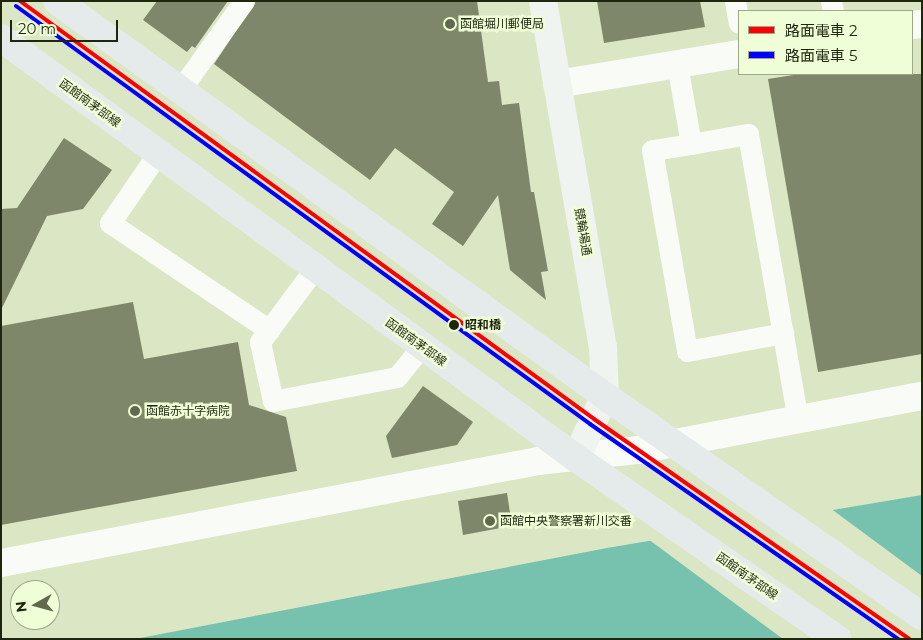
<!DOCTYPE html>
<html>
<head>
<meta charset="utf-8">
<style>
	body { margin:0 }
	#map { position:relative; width:923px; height:640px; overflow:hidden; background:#dae6c4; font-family:Montserrat,"Noto Sans JP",sans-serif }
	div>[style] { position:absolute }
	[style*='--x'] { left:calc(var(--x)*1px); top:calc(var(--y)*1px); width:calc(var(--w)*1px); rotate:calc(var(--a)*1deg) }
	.water>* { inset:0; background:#76c2ae }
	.pier>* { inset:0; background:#dae6c4 }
	.building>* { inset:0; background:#7e8769 }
	.lane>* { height:21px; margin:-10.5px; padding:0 10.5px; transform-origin:10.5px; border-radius:10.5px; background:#f9fbf6 }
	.street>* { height:28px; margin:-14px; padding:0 14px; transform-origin:14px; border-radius:14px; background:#f9fbf6 }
	.secondary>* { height:28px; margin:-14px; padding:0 14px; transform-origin:14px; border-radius:14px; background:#eff4f0 }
	.primary>* { height:28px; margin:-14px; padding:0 14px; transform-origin:14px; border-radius:14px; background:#e4ebea }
	.tram-1>* { height:4px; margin:-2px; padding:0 2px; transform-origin:2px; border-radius:2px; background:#f00 }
	.tram-2>* { height:4px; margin:-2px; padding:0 2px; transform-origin:2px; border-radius:2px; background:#00f }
	.dots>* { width:14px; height:14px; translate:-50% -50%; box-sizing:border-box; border:2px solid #f0fed8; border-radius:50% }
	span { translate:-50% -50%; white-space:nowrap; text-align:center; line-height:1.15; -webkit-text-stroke:5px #f0fed8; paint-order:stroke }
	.poi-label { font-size:12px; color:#1e260d }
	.left { translate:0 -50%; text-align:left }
	.street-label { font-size:12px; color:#1e260d }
	.stop-label { font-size:12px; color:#1e260d; font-weight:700 }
	.frame { position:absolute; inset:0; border:2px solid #1e260d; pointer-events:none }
	.legend { position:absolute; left:738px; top:10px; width:175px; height:65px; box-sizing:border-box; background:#f0fed8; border:1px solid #9ca887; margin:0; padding:6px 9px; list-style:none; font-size:15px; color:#1e260d }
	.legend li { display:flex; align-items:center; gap:10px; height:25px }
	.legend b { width:25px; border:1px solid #9ca887 }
	.north { position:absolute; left:10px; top:580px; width:50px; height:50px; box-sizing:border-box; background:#f0fed8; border:1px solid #9ca887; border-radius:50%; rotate:263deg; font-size:14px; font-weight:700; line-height:20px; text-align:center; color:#1e260d }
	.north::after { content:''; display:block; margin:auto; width:18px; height:22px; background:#60694d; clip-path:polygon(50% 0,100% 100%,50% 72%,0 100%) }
	.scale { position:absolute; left:10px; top:20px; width:108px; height:22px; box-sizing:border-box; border:2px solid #1e260d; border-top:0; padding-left:6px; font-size:15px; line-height:18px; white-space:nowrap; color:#1e260d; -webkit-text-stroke:4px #f0fed8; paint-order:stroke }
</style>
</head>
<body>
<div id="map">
	<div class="water">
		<div style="clip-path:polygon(922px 495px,922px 639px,135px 639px,607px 548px)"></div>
	</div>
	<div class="pier">
		<div style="clip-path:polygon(830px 508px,922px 576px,922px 639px,783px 639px,648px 539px)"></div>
	</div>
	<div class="building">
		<div style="clip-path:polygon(157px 1px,228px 1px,195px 48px,192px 46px,187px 52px,143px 20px)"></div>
		<div style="clip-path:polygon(256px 1px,477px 1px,488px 82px,499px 81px,502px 105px,519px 103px,531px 192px,534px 192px,548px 271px,541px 272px,546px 300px,510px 270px,498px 195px,463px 246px,432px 224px,454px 192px,395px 148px,370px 180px,214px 64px)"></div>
		<div style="clip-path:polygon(597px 1px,700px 1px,705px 27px,604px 43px)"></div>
		<div style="clip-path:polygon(800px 74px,922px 74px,922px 354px,818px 372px,768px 79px)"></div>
		<div style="clip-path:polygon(64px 138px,112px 170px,83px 209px,47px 216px,1px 310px,1px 209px,17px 208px)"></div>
		<div style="clip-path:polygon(133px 302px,144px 359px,238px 342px,249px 405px,286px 417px,297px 471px,1px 525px,1px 326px)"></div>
		<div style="clip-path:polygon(423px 386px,473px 422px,457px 445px,392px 458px,386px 436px)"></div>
		<div style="clip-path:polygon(507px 493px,512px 526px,463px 535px,458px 501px)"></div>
	</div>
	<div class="lane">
		<div style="--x:735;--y:1;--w:22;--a:80"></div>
		<div style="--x:831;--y:1;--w:10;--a:79"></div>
		<div style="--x:677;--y:64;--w:81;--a:80.1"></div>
		<div style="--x:691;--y:144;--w:58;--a:-10"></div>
		<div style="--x:748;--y:134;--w:290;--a:80.1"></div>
		<div style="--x:180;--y:90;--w:110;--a:-54.3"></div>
		<div style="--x:691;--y:144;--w:39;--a:171"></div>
		<div style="--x:652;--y:150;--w:204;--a:80.1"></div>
		<div style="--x:687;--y:351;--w:98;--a:-10.6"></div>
		<div style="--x:158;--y:153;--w:85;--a:124.4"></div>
		<div style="--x:110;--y:223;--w:192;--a:33.9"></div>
		<div style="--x:315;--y:268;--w:92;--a:126.6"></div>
		<div style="--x:260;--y:342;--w:60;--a:77.6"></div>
		<div style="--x:273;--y:401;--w:126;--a:-11"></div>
		<div style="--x:397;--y:377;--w:40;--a:-51"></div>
	</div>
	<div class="street">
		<div style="--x:912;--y:25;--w:10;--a:-6"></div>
		<div style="--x:557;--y:84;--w:184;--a:-9.4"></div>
		<div style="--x:1;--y:563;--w:547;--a:-10.75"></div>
		<div style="--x:538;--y:461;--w:101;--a:-6.3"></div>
		<div style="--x:638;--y:450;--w:289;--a:-10.8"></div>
	</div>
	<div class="secondary">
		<div style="--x:543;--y:1;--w:351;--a:80.2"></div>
		<div style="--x:603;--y:347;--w:49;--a:87.7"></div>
		<div style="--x:605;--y:396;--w:68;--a:115.1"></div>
	</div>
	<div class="primary">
		<div style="--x:57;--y:1;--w:676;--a:35.78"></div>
		<div style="--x:605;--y:396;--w:386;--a:34.8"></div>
		<div style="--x:1;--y:38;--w:712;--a:36.15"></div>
		<div style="--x:576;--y:458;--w:318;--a:34.7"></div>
	</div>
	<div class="tram-1">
		<div style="--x:20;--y:1;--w:710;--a:36.06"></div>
		<div style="--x:594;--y:419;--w:384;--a:34.9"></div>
	</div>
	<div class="tram-2">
		<div style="--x:16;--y:6;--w:710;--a:36.06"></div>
		<div style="--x:590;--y:424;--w:376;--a:34.9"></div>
	</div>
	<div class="dots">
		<div style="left:450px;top:24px;background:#60694d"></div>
		<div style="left:454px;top:325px;background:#1e260d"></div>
		<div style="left:135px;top:411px;background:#60694d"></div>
		<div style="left:490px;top:521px;background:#60694d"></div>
	</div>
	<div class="poi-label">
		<span class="left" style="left:460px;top:24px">函館堀川郵便局</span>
		<span class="left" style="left:146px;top:411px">函館赤十字病院</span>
		<span class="left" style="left:500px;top:521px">函館中央警察署新川交番</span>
	</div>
	<div class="street-label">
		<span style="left:90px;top:103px;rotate:36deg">函館南茅部線</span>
		<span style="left:583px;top:232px;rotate:80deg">競輪場通</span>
		<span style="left:416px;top:342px;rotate:36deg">函館南茅部線</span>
		<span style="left:747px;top:576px;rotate:35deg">函館南茅部線</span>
	</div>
	<div class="stop-label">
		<span class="left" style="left:465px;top:325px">昭和橋</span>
	</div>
	<div class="frame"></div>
	<ul class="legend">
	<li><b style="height:6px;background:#f00"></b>路面電車 2</li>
	<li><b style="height:6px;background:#00f"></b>路面電車 5</li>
	</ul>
	<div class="north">N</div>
	<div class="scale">20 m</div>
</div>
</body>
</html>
